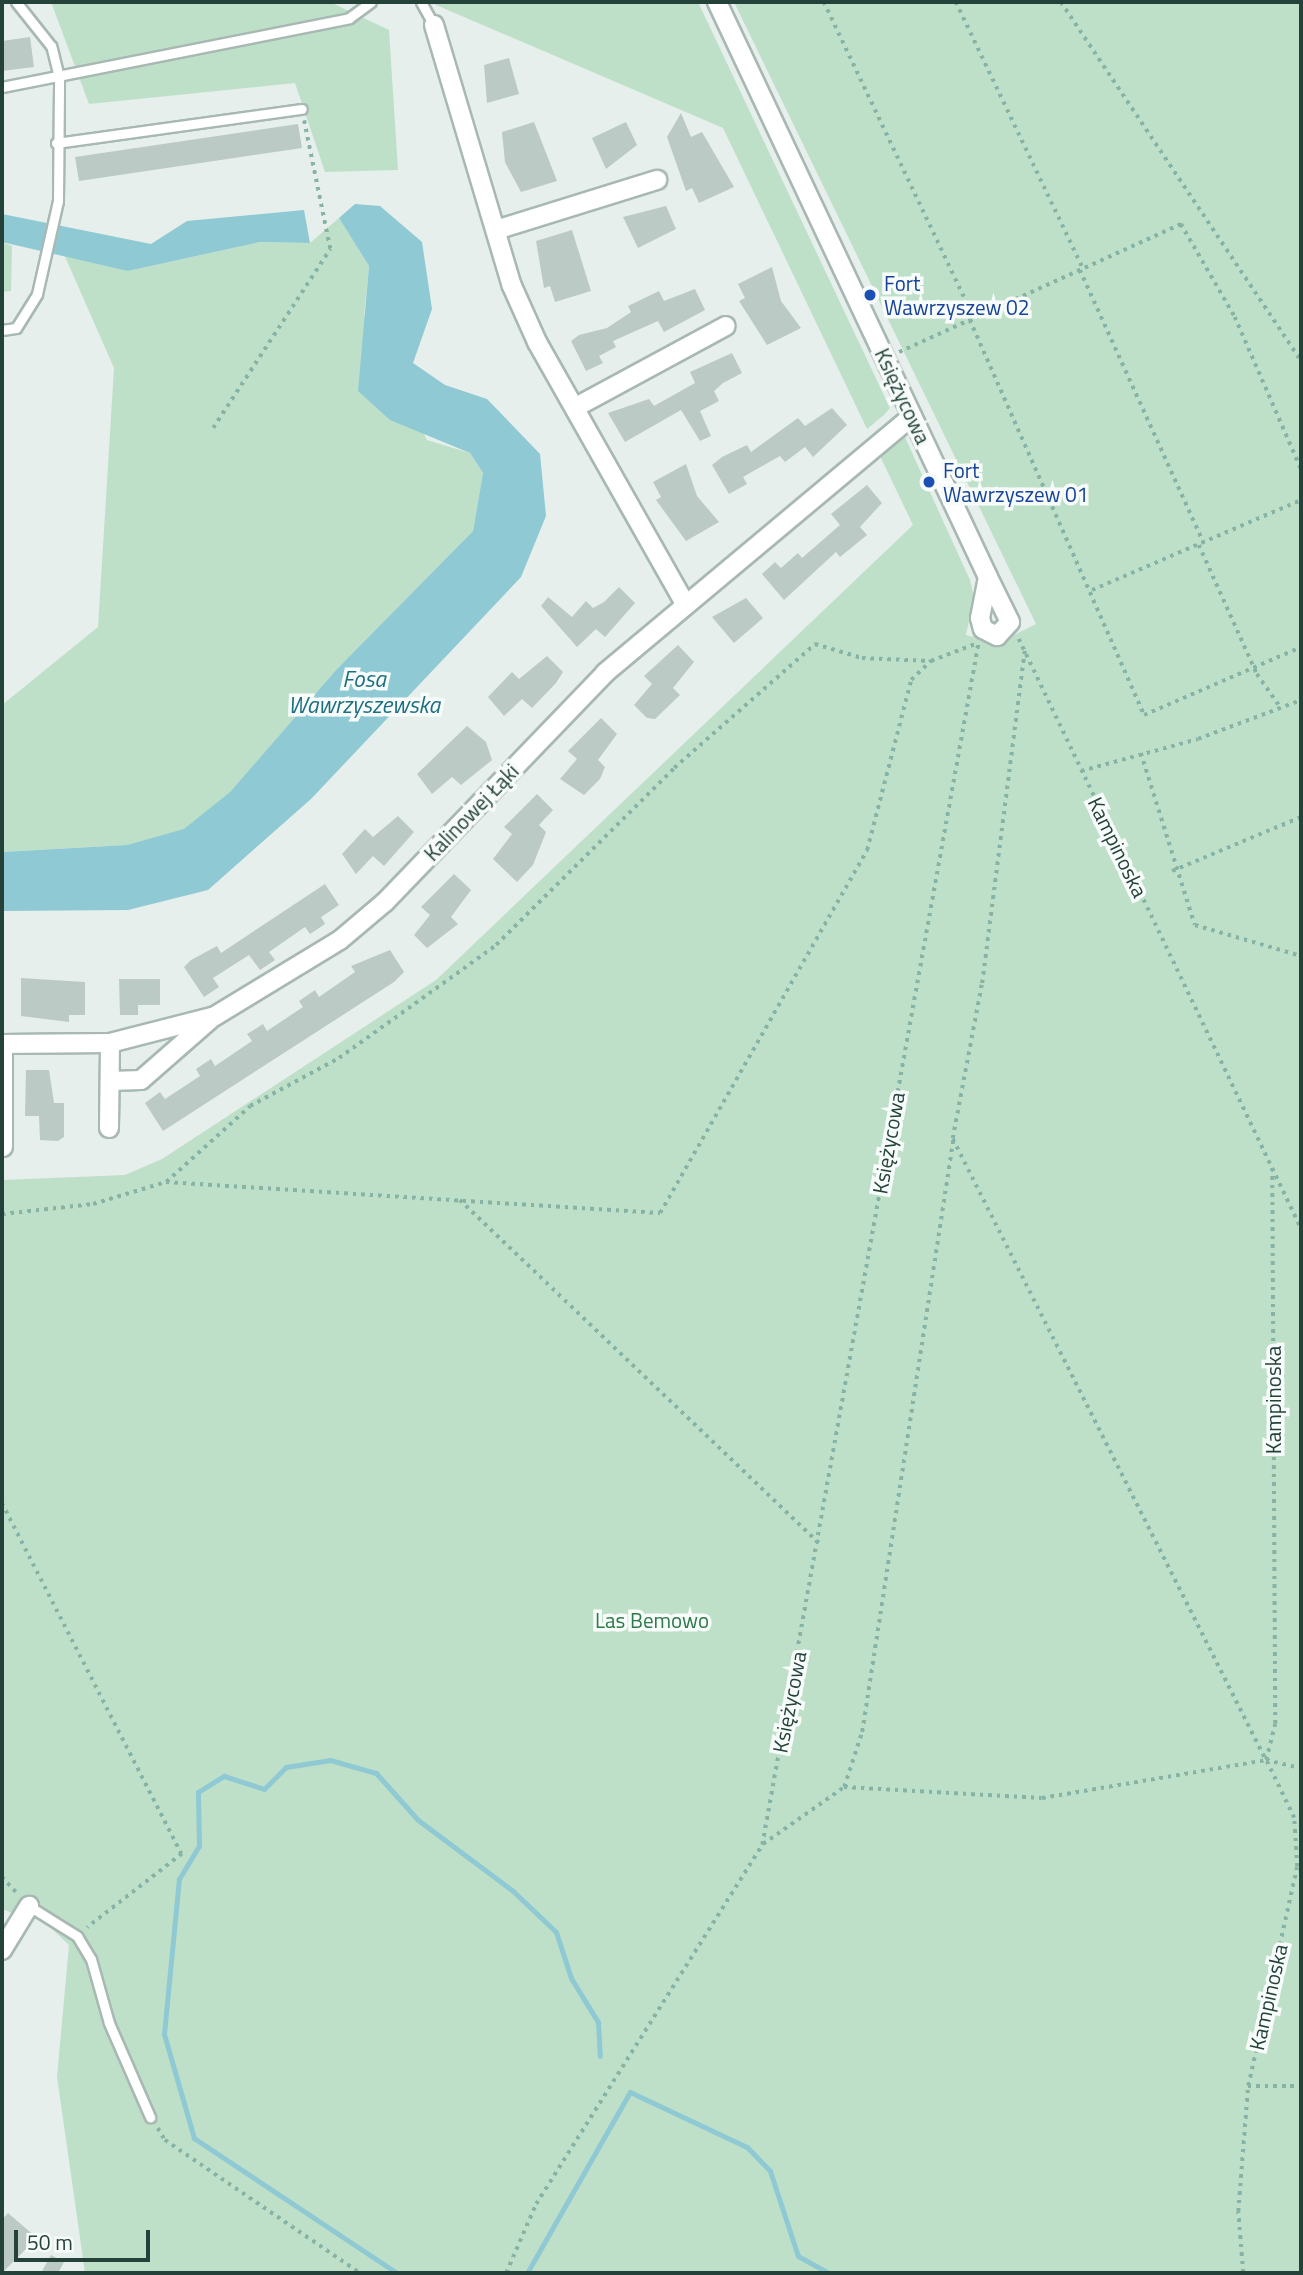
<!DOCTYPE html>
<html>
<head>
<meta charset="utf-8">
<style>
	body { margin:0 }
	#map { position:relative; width:1303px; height:2275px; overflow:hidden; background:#e6efeb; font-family:"Titillium Web",sans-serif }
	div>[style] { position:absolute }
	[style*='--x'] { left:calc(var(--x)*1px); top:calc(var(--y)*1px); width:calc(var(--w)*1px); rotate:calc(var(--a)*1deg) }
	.green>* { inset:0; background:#bfe0c8 }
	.water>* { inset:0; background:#8ec9d4 }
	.stream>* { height:5px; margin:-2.5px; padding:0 2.5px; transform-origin:2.5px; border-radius:2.5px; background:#8ec9d4 }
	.building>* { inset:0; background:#bbcac4 }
	.path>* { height:3.5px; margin-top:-1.75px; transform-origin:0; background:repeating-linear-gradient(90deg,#86b3a5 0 3.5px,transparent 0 8.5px) }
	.roads { filter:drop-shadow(2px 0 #a8b8b2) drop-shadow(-2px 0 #a8b8b2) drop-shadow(0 2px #a8b8b2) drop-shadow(0 -2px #a8b8b2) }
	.service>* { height:9px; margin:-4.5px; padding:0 4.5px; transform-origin:4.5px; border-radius:4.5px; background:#fff }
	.minor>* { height:18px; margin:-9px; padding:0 9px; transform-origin:9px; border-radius:9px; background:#fff }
	.dots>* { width:19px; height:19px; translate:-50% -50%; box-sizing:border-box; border:4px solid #f7fbf9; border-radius:50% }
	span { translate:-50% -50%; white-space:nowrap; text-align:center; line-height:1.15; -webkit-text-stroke:7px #f7fbf9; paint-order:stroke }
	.transit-label { font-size:21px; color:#164399 }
	.left { translate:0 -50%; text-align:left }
	.street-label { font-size:21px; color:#24423a }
	.park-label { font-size:21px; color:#2d7a4b }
	.water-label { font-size:23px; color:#1c6f80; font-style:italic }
	.frame { position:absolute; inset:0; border:4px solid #24423a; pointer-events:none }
	.scale { position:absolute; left:14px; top:2230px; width:136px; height:32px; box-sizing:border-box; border:4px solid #24423a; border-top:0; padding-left:9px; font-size:21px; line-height:24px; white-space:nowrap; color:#24423a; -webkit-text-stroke:5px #f7fbf9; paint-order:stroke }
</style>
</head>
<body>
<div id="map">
	<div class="green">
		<div style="clip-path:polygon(51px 2px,330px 2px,389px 30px,398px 170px,325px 172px,295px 83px,89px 104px)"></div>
		<div style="clip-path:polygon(429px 2px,698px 2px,890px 408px,884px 415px,867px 429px,723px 128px)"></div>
		<div style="clip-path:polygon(734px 2px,1301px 2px,1301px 2273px,85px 2273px,57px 2077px,69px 1945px,34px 1912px,29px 1920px,2px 1909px,2px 1180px,125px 1175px,162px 1159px,436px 980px,913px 525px,880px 456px,904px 435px,970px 580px,974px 597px,966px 635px,998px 643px,1036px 624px)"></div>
		<div style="clip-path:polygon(339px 218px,369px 266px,364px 316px,427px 440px,470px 453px,483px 473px,473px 531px,337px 669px,230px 792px,184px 830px,127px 845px,2px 852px,2px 705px,98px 627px,114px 368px,63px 252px,128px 271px,260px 242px,310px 243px)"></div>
		<div style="clip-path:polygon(2px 242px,12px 246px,11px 291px,2px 292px)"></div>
	</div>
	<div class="water">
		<div style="clip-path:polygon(355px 204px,380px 206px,422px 242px,432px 309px,413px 363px,445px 385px,487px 399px,540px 454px,546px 516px,521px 577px,311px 799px,208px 890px,128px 910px,2px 911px,2px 852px,127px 845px,184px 829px,230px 792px,337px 669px,473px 531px,483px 473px,470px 453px,390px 420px,358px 391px,369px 266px,339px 218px)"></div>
		<div style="clip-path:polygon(304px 210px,310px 243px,260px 242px,128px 271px,2px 242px,2px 214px,151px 244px,187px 221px)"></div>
	</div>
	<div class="stream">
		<div style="--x:397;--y:2273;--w:244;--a:-146.4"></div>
		<div style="--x:194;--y:2138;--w:108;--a:-106.1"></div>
		<div style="--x:164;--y:2034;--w:156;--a:-84.5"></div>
		<div style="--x:179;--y:1879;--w:39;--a:-59"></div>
		<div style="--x:199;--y:1846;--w:54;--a:-91.1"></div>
		<div style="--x:198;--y:1792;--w:31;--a:-32"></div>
		<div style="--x:224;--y:1776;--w:42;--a:18"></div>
		<div style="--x:264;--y:1789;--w:31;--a:-45"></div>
		<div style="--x:286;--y:1767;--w:45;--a:-9"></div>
		<div style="--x:330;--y:1760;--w:48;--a:15.8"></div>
		<div style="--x:376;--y:1773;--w:63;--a:48.2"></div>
		<div style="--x:418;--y:1820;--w:119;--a:36.8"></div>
		<div style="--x:513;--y:1891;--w:59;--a:43.6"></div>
		<div style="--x:556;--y:1932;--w:48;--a:71.9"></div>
		<div style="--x:571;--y:1978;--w:52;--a:58.5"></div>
		<div style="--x:598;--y:2022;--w:34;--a:87"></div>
		<div style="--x:527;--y:2273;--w:208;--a:-60.4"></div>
		<div style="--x:630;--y:2092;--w:129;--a:25.2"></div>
		<div style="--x:747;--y:2147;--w:33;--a:46"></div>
		<div style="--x:770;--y:2171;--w:89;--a:71.8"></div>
		<div style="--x:798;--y:2256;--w:35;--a:29"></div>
	</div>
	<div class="building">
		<div style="clip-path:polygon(30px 37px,34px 67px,2px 71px,2px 41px)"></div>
		<div style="clip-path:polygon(509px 58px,519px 94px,487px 103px,484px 65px)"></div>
		<div style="clip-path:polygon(681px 113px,691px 137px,702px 132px,734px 187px,699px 203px,692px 188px,686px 191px,667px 137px)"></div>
		<div style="clip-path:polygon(534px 122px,557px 181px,521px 192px,505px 162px,502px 132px)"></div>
		<div style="clip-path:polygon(626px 122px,637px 145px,606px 169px,592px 138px)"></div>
		<div style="clip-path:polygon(298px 124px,302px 148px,79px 181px,75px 157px)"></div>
		<div style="clip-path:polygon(666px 206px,676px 229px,638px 248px,623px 217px)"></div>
		<div style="clip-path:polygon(572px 230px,591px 291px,555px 302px,550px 286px,544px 288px,536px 241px)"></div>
		<div style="clip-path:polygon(772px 267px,781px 301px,801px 328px,767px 345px,739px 301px,745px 298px,738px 284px)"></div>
		<div style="clip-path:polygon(695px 289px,705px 310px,664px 332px,658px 321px,613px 341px,616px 347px,599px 356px,603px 363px,586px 371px,571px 341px,579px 335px,607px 328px,631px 312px,628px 306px,659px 291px,664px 301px)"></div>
		<div style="clip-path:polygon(732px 353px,742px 373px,723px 383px,714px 391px,719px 401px,700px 411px,711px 436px,700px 441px,681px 410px,625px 442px,608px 413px,649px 399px,654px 406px,695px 383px,690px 372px)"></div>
		<div style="clip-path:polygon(832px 408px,847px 425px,813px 457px,805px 447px,785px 462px,780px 456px,743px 477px,747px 484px,729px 494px,712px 465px,722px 457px,747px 445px,751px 452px,798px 418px,805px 426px)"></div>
		<div style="clip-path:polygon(686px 464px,697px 496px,719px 522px,686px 541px,656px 500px,661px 497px,653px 482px)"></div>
		<div style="clip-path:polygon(867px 485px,882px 503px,860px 527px,867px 535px,840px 557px,836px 552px,784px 600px,762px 574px,775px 562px,781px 568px,798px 553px,802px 558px,840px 525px,831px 514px)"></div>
		<div style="clip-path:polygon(619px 587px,635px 603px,605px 637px,596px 629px,577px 647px,541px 606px,548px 597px,572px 617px,586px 601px,593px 608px,604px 602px)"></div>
		<div style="clip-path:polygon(746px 598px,763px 618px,734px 643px,712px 617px)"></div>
		<div style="clip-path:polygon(678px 645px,694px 662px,673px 688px,680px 695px,655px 719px,647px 718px,634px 705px,652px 684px,644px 676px)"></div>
		<div style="clip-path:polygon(547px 656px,563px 672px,556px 683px,532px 708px,522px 699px,504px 716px,488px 697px,512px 672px,519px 679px)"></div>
		<div style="clip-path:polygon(601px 718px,617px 734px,598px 760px,605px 767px,600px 779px,584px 795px,560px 779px,577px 759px,568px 751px)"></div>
		<div style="clip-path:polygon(467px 726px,486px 742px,492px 760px,461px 785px,452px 777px,432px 794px,417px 774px)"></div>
		<div style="clip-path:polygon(537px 794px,553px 810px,539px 825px,546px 832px,533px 865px,517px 882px,493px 859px,512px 834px,504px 827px)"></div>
		<div style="clip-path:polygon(398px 816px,414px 832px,384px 866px,373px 856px,356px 874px,342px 854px,365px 829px,373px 837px)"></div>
		<div style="clip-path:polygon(454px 874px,471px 890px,451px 917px,458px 924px,427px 948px,414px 935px,430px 915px,421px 907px)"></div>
		<div style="clip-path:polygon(325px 884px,339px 905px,321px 917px,325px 924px,310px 934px,305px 927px,269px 952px,275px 960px,260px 970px,249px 955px,213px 978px,219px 987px,204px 997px,184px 967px,191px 960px,217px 946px,221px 953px)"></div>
		<div style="clip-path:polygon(390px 950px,404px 972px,394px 982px,163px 1131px,145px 1103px,160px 1092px,165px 1099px,200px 1076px,196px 1069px,211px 1059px,215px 1066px,252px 1041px,247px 1034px,263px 1024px,267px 1031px,303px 1007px,299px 1001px,315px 990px,319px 997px,355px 972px,351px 966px)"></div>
		<div style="clip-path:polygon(21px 978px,85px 982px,85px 1015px,69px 1015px,69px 1022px,21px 1016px)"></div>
		<div style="clip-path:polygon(119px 979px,160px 979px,160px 1005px,138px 1005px,138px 1015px,120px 1015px)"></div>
		<div style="clip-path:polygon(26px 1070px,49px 1070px,54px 1103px,64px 1103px,64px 1137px,58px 1141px,40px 1140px,39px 1116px,25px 1116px)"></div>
		<div style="clip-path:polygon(8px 2213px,37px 2238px,2px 2273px,2px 2220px)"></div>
		<div style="clip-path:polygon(51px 2255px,64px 2262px,58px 2273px,41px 2273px)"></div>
	</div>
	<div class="path">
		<div style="--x:824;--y:2;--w:350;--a:64.6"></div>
		<div style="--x:956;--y:2;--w:295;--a:64.5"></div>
		<div style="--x:1061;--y:2;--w:431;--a:56.2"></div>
		<div style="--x:1080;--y:270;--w:300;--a:65.6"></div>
		<div style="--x:970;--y:320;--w:432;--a:66.2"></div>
		<div style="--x:1144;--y:715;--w:171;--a:-23.4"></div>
		<div style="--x:899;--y:352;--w:310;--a:-24.4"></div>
		<div style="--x:1181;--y:224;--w:108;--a:59.9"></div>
		<div style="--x:1235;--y:317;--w:166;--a:66.5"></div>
		<div style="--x:213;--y:428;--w:214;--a:-56.8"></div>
		<div style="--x:330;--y:249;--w:131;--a:-101.5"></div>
		<div style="--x:1199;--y:545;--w:141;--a:65.8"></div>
		<div style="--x:1257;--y:674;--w:42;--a:54.8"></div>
		<div style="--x:1092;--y:590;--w:228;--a:-23.3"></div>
		<div style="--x:1019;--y:639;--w:653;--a:64.42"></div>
		<div style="--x:1025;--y:651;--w:337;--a:97.3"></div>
		<div style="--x:982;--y:985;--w:157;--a:100.7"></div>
		<div style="--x:953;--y:1139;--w:695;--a:63.25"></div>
		<div style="--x:1141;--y:753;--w:180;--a:72.6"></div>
		<div style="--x:1195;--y:925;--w:110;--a:16.3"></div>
		<div style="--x:1081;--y:771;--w:121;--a:-15.3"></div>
		<div style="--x:1198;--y:739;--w:110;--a:-20.7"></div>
		<div style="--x:1172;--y:871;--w:140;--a:-22.7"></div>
		<div style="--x:166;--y:1182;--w:113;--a:-42.1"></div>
		<div style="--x:250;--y:1106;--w:101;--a:-28.3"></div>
		<div style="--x:339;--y:1058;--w:193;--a:-35.7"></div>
		<div style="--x:496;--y:945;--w:251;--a:-44.8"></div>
		<div style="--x:674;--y:768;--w:188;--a:-41.3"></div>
		<div style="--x:815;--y:644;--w:49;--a:16.6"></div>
		<div style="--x:862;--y:658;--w:68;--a:2.5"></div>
		<div style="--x:460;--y:1200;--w:497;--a:43.7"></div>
		<div style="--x:2;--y:1214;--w:92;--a:-6.3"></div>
		<div style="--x:93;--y:1204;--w:76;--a:-16.8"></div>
		<div style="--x:166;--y:1182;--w:495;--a:3.6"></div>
		<div style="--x:660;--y:1213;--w:418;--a:-60.3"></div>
		<div style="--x:867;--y:850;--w:176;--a:-75.5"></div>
		<div style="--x:911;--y:680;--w:28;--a:-44"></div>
		<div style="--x:931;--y:661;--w:47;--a:-21.1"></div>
		<div style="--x:2;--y:1503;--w:394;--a:62.9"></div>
		<div style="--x:182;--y:1854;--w:120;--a:142.1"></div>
		<div style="--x:844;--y:1787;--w:58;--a:-71.9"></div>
		<div style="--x:862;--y:1732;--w:598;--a:-81.25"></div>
		<div style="--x:763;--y:1844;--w:99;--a:-35.1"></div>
		<div style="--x:844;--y:1787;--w:198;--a:3.2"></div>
		<div style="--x:1042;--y:1798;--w:227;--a:-9.6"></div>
		<div style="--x:1266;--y:1760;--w:36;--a:13"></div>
		<div style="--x:2;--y:1877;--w:22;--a:47"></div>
		<div style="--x:1248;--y:2086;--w:53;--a:0"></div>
		<div style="--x:158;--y:2128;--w:14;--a:60"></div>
		<div style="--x:165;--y:2140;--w:236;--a:34.3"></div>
		<div style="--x:506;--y:2273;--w:75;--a:-66.5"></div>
		<div style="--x:536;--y:2204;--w:424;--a:-57.8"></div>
		<div style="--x:762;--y:1845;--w:1220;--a:-79.8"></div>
		<div style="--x:1243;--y:2273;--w:61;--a:-94.7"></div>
		<div style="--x:1238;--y:2212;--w:126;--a:-85.5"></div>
		<div style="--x:1248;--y:2086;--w:224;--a:-77.4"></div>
		<div style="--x:1297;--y:1867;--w:49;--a:-93.5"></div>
		<div style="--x:1294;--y:1818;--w:64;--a:-115.8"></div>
		<div style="--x:1266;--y:1760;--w:37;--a:-76"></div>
		<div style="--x:1275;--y:1724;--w:560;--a:-90.31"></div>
	</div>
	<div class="roads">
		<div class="service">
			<div style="--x:421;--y:2;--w:26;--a:61"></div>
			<div style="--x:2;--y:87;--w:354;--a:-11.2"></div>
			<div style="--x:349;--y:18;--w:27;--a:-36"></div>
			<div style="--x:56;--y:143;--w:248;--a:-7.9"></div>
			<div style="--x:2;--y:330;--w:14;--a:-8"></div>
			<div style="--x:16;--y:328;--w:40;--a:-58"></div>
			<div style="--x:37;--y:294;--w:95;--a:-77.3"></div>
			<div style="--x:58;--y:201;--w:124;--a:-89.5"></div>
			<div style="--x:59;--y:77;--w:32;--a:-104"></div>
			<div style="--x:51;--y:46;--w:56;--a:-128.5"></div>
			<div style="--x:29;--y:1906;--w:57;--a:32"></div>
			<div style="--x:77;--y:1936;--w:27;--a:59"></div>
			<div style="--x:91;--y:1959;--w:66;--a:74.3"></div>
			<div style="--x:109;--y:2023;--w:103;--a:66.4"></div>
		</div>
		<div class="minor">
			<div style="--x:717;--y:2;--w:636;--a:64.77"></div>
			<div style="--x:988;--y:577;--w:42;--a:101"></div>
			<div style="--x:980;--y:618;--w:11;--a:75"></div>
			<div style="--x:983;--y:629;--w:16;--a:27"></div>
			<div style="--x:997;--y:636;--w:19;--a:-47"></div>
			<div style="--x:1010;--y:622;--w:50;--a:-116.1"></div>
			<div style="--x:434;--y:25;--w:272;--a:73.4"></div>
			<div style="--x:512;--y:286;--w:61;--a:65.9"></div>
			<div style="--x:537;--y:342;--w:299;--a:60.5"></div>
			<div style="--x:496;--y:230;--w:169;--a:-17.3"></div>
			<div style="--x:576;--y:407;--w:170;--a:-28.4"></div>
			<div style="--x:2;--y:1044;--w:108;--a:-0.5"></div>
			<div style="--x:110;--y:1043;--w:108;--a:-14.4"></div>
			<div style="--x:215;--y:1016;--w:146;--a:-31.3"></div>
			<div style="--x:340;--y:940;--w:59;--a:-40.2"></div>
			<div style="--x:385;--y:902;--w:318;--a:-46.1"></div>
			<div style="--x:605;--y:673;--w:400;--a:-39.9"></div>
			<div style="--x:3;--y:1044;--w:103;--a:90"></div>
			<div style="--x:111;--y:1081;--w:30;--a:-2"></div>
			<div style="--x:141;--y:1080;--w:96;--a:-41.2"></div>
			<div style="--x:109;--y:1128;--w:85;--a:-89.3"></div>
			<div style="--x:2;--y:1950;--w:52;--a:-58.5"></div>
		</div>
	</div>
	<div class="dots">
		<div style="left:870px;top:295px;background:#1a4fb4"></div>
		<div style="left:929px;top:482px;background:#1a4fb4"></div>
	</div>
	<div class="transit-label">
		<span class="left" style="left:884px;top:295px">Fort<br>Wawrzyszew 02</span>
		<span class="left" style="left:943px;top:482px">Fort<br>Wawrzyszew 01</span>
	</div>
	<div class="street-label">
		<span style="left:903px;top:396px;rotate:65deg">Księżycowa</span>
		<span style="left:471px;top:812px;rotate:-46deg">Kalinowej Łąki</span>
		<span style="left:1118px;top:847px;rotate:64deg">Kampinoska</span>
		<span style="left:888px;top:1143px;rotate:-80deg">Księżycowa</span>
		<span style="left:1273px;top:1400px;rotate:-90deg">Kampinoska</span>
		<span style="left:789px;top:1702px;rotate:-79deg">Księżycowa</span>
		<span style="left:1268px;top:1997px;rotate:-77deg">Kampinoska</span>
	</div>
	<div class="park-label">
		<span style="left:652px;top:1620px">Las Bemowo</span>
	</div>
	<div class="water-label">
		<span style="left:364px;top:692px">Fosa<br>Wawrzyszewska</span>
	</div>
	<div class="frame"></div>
	<div class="scale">50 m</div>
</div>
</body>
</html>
